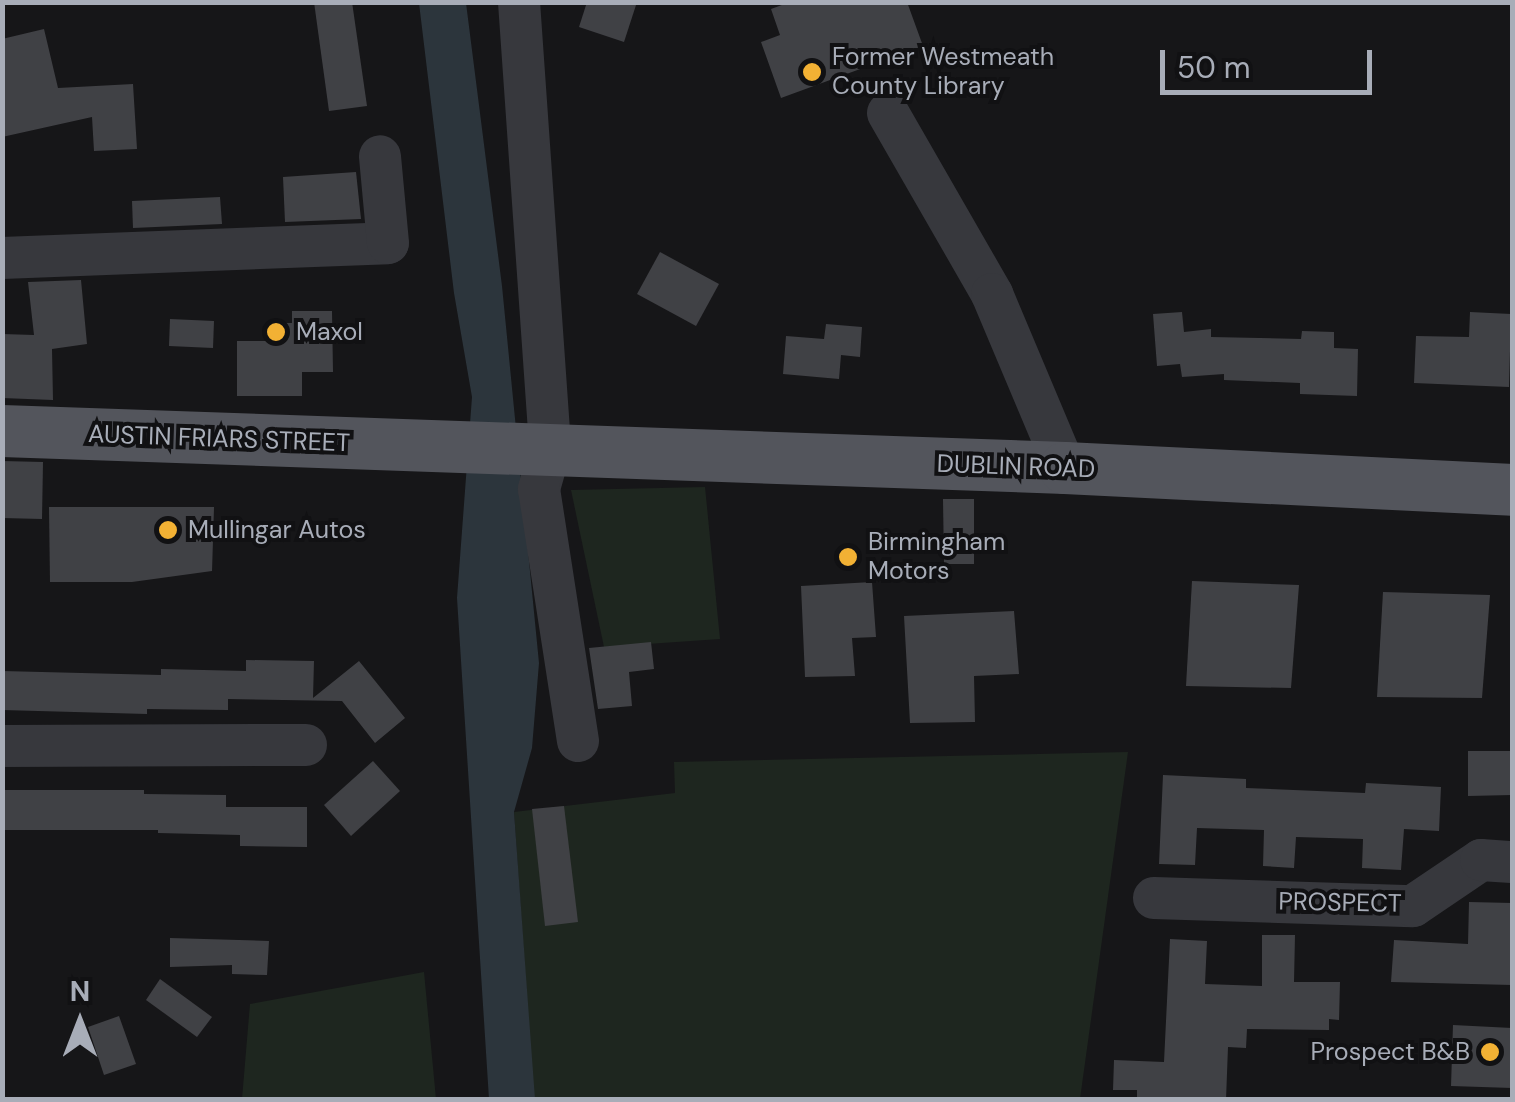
<!DOCTYPE html>
<html>
<head>
<meta charset="utf-8">
<style>
	body { margin:0 }
	#map { position:relative; width:1515px; height:1102px; overflow:hidden; background:#161618; font-family:"DM Sans",sans-serif }
	div>[style] { position:absolute }
	[style*='--x'] { left:calc(var(--x)*1px); top:calc(var(--y)*1px); width:calc(var(--w)*1px); rotate:calc(var(--a)*1deg) }
	.green>* { inset:0; background:#1e261f }
	.water>* { inset:0; background:#2c353c }
	.building>* { inset:0; background:#404145 }
	.minor>* { height:42px; margin:-21px; padding:0 21px; transform-origin:21px; border-radius:21px; background:#37383d }
	.major>* { height:52px; margin:-26px; padding:0 26px; transform-origin:26px; border-radius:26px; background:#53555c }
	.dots>* { width:28px; height:28px; translate:-50% -50%; box-sizing:border-box; border:5px solid #111113; border-radius:50% }
	span { translate:-50% -50%; white-space:nowrap; text-align:center; line-height:1.15; -webkit-text-stroke:8px #111113; paint-order:stroke }
	.poi-label { font-size:25px; color:#a8adb8 }
	.left { translate:0 -50%; text-align:left }
	.right { translate:-100% -50%; text-align:right }
	.street-label { font-size:25px; color:#a8adb8 }
	.frame { position:absolute; inset:0; border:5px solid #a8adb8; pointer-events:none }
	.north { position:absolute; left:30px; top:972px; width:100px; height:100px; -webkit-text-stroke:8px #111113; paint-order:stroke; rotate:0deg; font-size:28px; font-weight:700; line-height:40px; text-align:center; color:#a8adb8 }
	.north::after { content:''; display:block; margin:auto; width:35px; height:45px; background:#a8adb8; clip-path:polygon(50% 0,100% 100%,50% 72%,0 100%) }
	.scale { position:absolute; left:1160px; top:50px; width:212px; height:45px; box-sizing:border-box; border:5px solid #a8adb8; border-top:0; padding-left:12px; font-size:30px; line-height:35px; white-space:nowrap; color:#a8adb8; -webkit-text-stroke:8px #111113; paint-order:stroke }
</style>
</head>
<body>
<div id="map">
	<div class="green">
		<div style="clip-path:polygon(705px 487px,720px 639px,604px 647px,571px 490px)"></div>
		<div style="clip-path:polygon(1128px 752px,1080px 1099px,534px 1099px,514px 812px,675px 793px,674px 762px)"></div>
		<div style="clip-path:polygon(424px 972px,436px 1099px,242px 1099px,250px 1004px)"></div>
	</div>
	<div class="water">
		<div style="clip-path:polygon(419px 3px,466px 3px,502px 286px,539px 663px,532px 748px,514px 812px,535px 1099px,489px 1099px,457px 598px,472px 397px,454px 293px)"></div>
	</div>
	<div class="building">
		<div style="clip-path:polygon(314px 2px,352px 2px,367px 106px,329px 111px)"></div>
		<div style="clip-path:polygon(587px 2px,637px 2px,624px 42px,579px 27px)"></div>
		<div style="clip-path:polygon(790px 2px,907px 2px,923px 46px,781px 98px,761px 42px,780px 35px,771px 9px)"></div>
		<div style="clip-path:polygon(44px 29px,58px 88px,133px 84px,137px 149px,94px 151px,92px 117px,2px 137px,2px 39px)"></div>
		<div style="clip-path:polygon(356px 172px,361px 219px,285px 222px,283px 177px)"></div>
		<div style="clip-path:polygon(220px 197px,222px 224px,133px 228px,132px 201px)"></div>
		<div style="clip-path:polygon(660px 252px,719px 284px,696px 326px,637px 294px)"></div>
		<div style="clip-path:polygon(81px 280px,87px 344px,52px 349px,53px 400px,2px 398px,2px 334px,34px 335px,28px 282px)"></div>
		<div style="clip-path:polygon(292px 311px,332px 311px,333px 372px,302px 372px,302px 396px,237px 396px,237px 341px,267px 341px,267px 323px,292px 323px)"></div>
		<div style="clip-path:polygon(1182px 312px,1184px 332px,1211px 329px,1211px 337px,1301px 339px,1302px 331px,1334px 332px,1334px 348px,1358px 349px,1357px 396px,1300px 394px,1300px 383px,1224px 380px,1224px 374px,1182px 377px,1180px 364px,1157px 366px,1153px 314px)"></div>
		<div style="clip-path:polygon(1470px 312px,1511px 314px,1509px 387px,1414px 383px,1416px 336px,1469px 337px)"></div>
		<div style="clip-path:polygon(170px 319px,214px 321px,213px 348px,169px 346px)"></div>
		<div style="clip-path:polygon(826px 324px,862px 327px,860px 357px,841px 355px,839px 379px,783px 374px,786px 336px,824px 339px)"></div>
		<div style="clip-path:polygon(2px 461px,43px 462px,42px 519px,2px 518px)"></div>
		<div style="clip-path:polygon(943px 499px,974px 499px,974px 564px,944px 564px)"></div>
		<div style="clip-path:polygon(49px 507px,214px 507px,212px 571px,132px 582px,50px 582px)"></div>
		<div style="clip-path:polygon(1192px 581px,1299px 585px,1291px 688px,1186px 686px)"></div>
		<div style="clip-path:polygon(872px 582px,876px 637px,852px 638px,855px 676px,805px 677px,801px 586px)"></div>
		<div style="clip-path:polygon(1383px 592px,1490px 595px,1482px 698px,1377px 697px)"></div>
		<div style="clip-path:polygon(1014px 611px,1019px 674px,974px 676px,975px 722px,910px 723px,904px 616px)"></div>
		<div style="clip-path:polygon(651px 642px,654px 669px,629px 672px,632px 706px,598px 709px,589px 648px)"></div>
		<div style="clip-path:polygon(246px 660px,314px 661px,313px 698px,359px 661px,405px 718px,375px 743px,342px 701px,228px 699px,228px 710px,147px 709px,147px 714px,2px 710px,2px 671px,161px 675px,161px 669px,246px 671px)"></div>
		<div style="clip-path:polygon(1468px 751px,1512px 751px,1512px 795px,1468px 796px)"></div>
		<div style="clip-path:polygon(373px 761px,400px 791px,351px 836px,324px 805px)"></div>
		<div style="clip-path:polygon(1163px 775px,1246px 779px,1246px 788px,1365px 793px,1366px 783px,1441px 787px,1439px 831px,1404px 829px,1401px 870px,1362px 868px,1363px 839px,1296px 837px,1294px 868px,1263px 866px,1264px 830px,1197px 828px,1195px 865px,1159px 864px)"></div>
		<div style="clip-path:polygon(2px 790px,144px 790px,144px 794px,226px 795px,226px 807px,307px 807px,307px 847px,240px 846px,240px 835px,158px 833px,158px 830px,2px 830px)"></div>
		<div style="clip-path:polygon(564px 806px,578px 922px,545px 926px,532px 809px)"></div>
		<div style="clip-path:polygon(1469px 902px,1512px 903px,1512px 985px,1391px 982px,1394px 940px,1468px 944px)"></div>
		<div style="clip-path:polygon(1262px 935px,1295px 935px,1294px 982px,1340px 982px,1339px 1020px,1329px 1019px,1329px 1030px,1247px 1029px,1246px 1048px,1228px 1047px,1226px 1100px,1137px 1100px,1137px 1090px,1113px 1090px,1114px 1060px,1164px 1062px,1170px 939px,1207px 941px,1205px 984px,1262px 986px)"></div>
		<div style="clip-path:polygon(170px 938px,269px 941px,267px 975px,232px 974px,232px 965px,170px 967px)"></div>
		<div style="clip-path:polygon(160px 979px,212px 1017px,197px 1037px,146px 1000px)"></div>
		<div style="clip-path:polygon(119px 1016px,136px 1064px,104px 1075px,88px 1027px)"></div>
		<div style="clip-path:polygon(1453px 1025px,1512px 1028px,1512px 1088px,1451px 1086px)"></div>
	</div>
	<div class="minor">
		<div style="--x:519;--y:2;--w:449;--a:86"></div>
		<div style="--x:550;--y:450;--w:41;--a:105.8"></div>
		<div style="--x:539;--y:489;--w:255;--a:81.2"></div>
		<div style="--x:888;--y:113;--w:209;--a:60.1"></div>
		<div style="--x:992;--y:294;--w:189;--a:67.2"></div>
		<div style="--x:2;--y:258;--w:386;--a:-2.2"></div>
		<div style="--x:388;--y:243;--w:87;--a:-95.3"></div>
		<div style="--x:2;--y:746;--w:304;--a:-0.2"></div>
		<div style="--x:1154;--y:898;--w:259;--a:1.8"></div>
		<div style="--x:1413;--y:906;--w:82;--a:-34.1"></div>
		<div style="--x:1481;--y:860;--w:31;--a:4"></div>
	</div>
	<div class="major">
		<div style="--x:2;--y:431;--w:1064;--a:1.99"></div>
		<div style="--x:1065;--y:468;--w:448;--a:2.8"></div>
	</div>
	<div class="dots">
		<div style="left:812px;top:72px;background:#f2b134"></div>
		<div style="left:276px;top:332px;background:#f2b134"></div>
		<div style="left:168px;top:530px;background:#f2b134"></div>
		<div style="left:848px;top:557px;background:#f2b134"></div>
		<div style="left:1490px;top:1052px;background:#f2b134"></div>
	</div>
	<div class="poi-label">
		<span class="left" style="left:832px;top:72px">Former Westmeath<br>County Library</span>
		<span class="left" style="left:296px;top:332px">Maxol</span>
		<span class="left" style="left:188px;top:530px">Mullingar Autos</span>
		<span class="left" style="left:868px;top:557px">Birmingham<br>Motors</span>
		<span class="right" style="left:1470px;top:1052px">Prospect B&amp;B</span>
	</div>
	<div class="street-label">
		<span style="left:219px;top:439px;rotate:2deg">AUSTIN FRIARS STREET</span>
		<span style="left:1016px;top:467px;rotate:2deg">DUBLIN ROAD</span>
		<span style="left:1340px;top:903px;rotate:1deg">PROSPECT</span>
	</div>
	<div class="frame"></div>
	<div class="north">N</div>
	<div class="scale">50 m</div>
</div>
</body>
</html>
